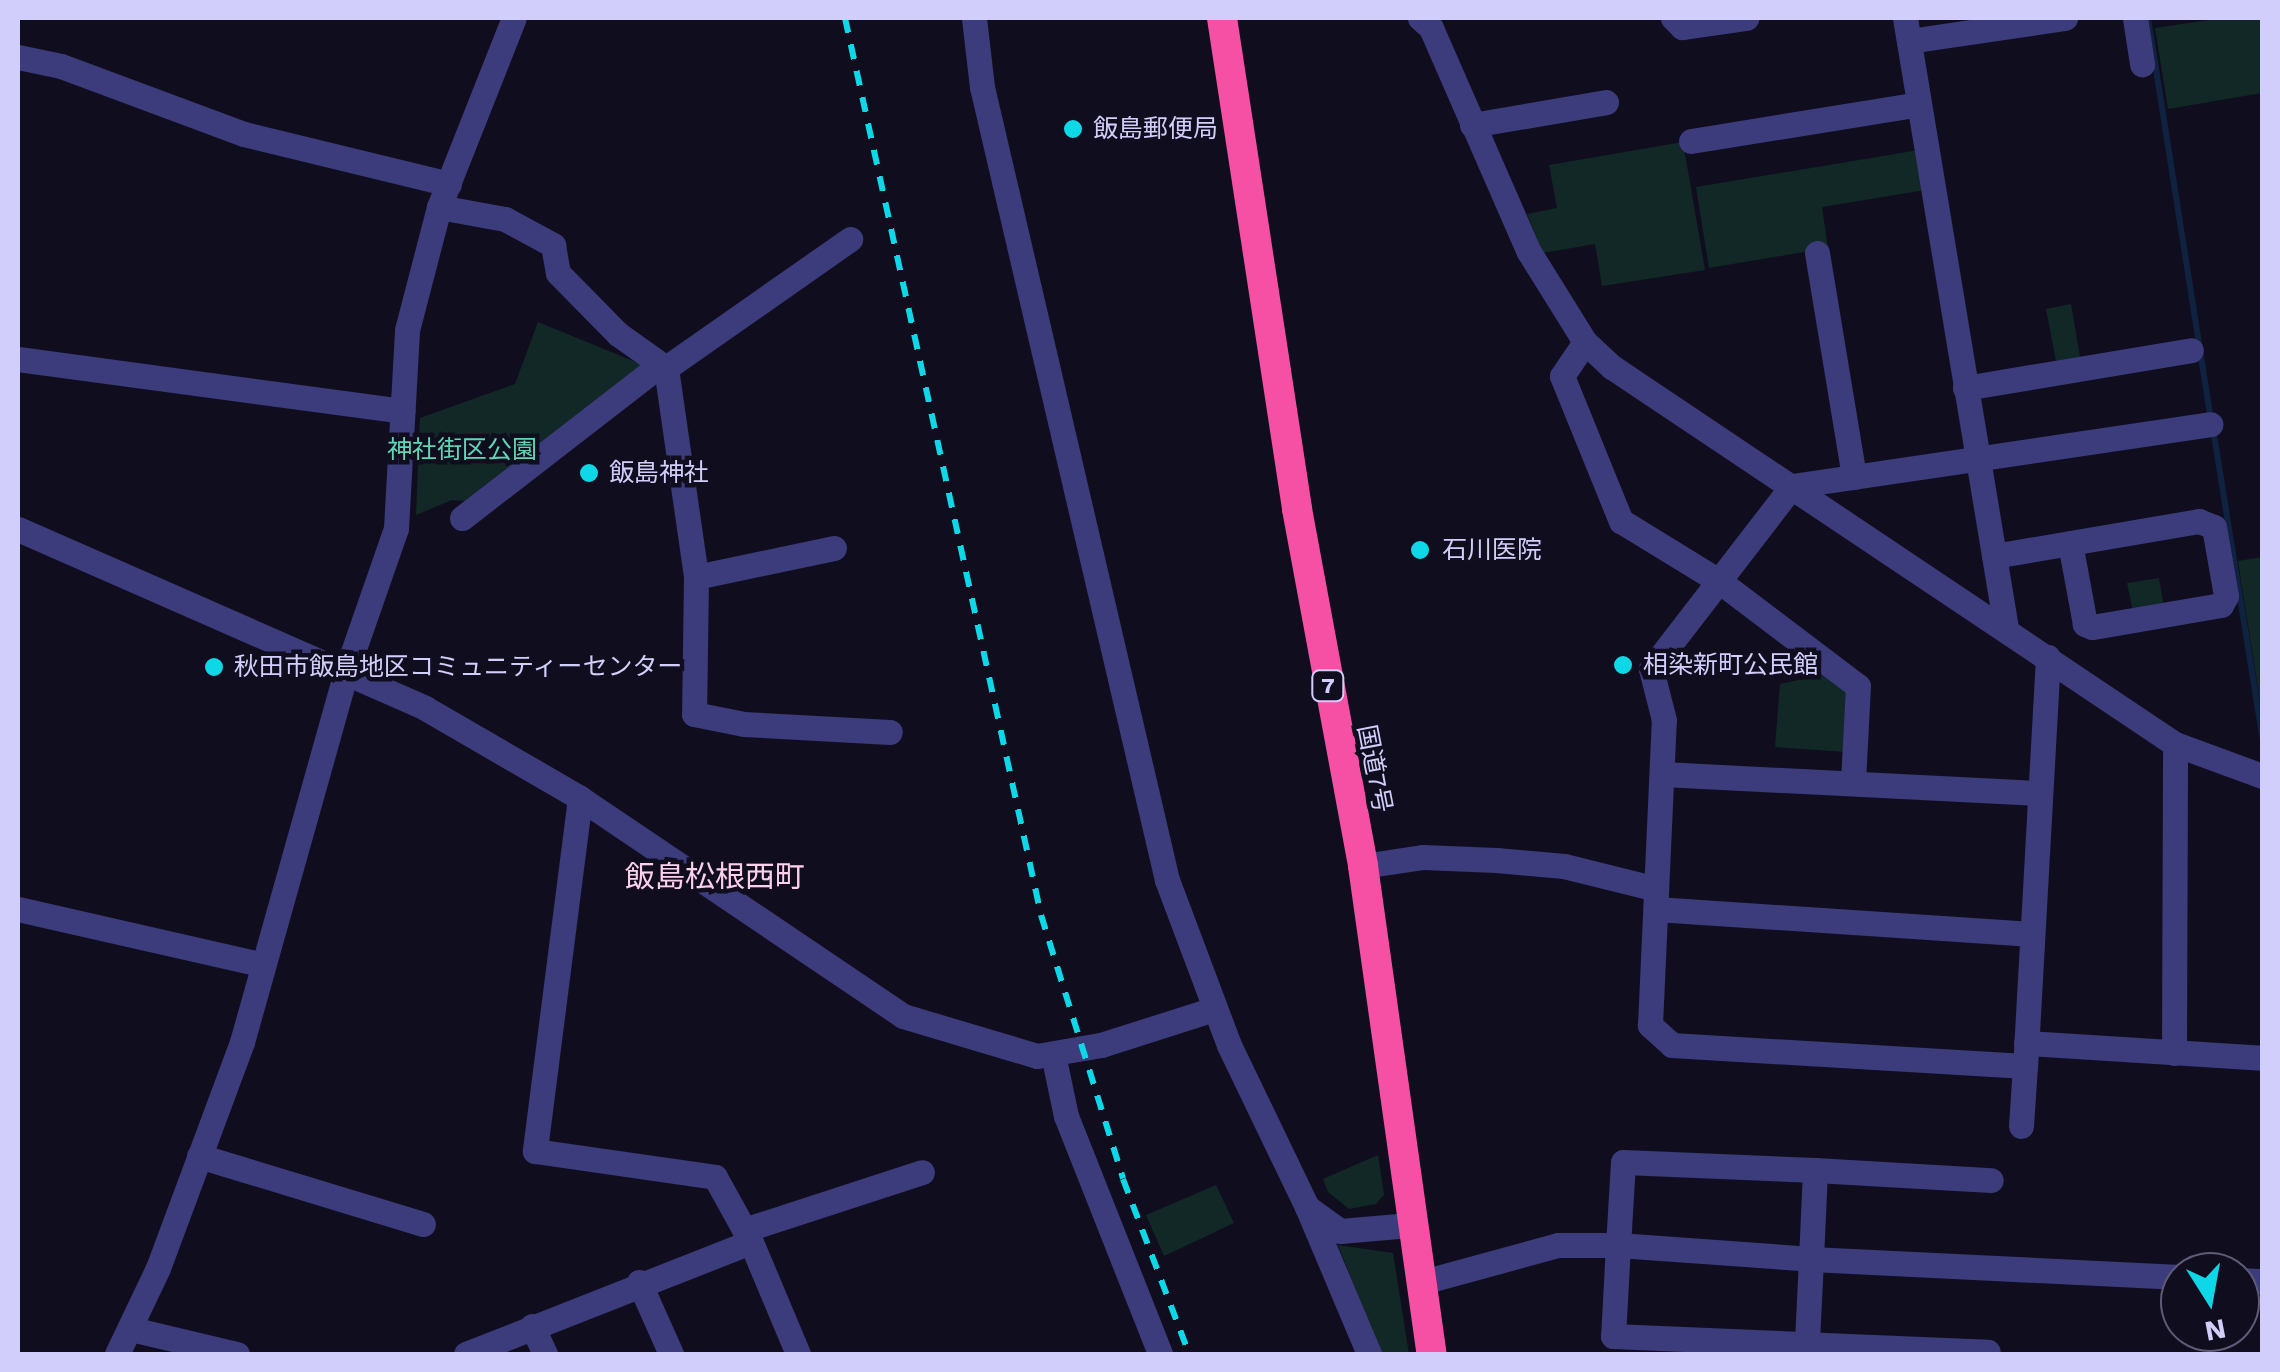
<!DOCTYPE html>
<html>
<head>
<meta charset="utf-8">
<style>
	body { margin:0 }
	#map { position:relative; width:2280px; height:1372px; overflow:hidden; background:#100e1e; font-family:"Work Sans","Noto Sans JP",sans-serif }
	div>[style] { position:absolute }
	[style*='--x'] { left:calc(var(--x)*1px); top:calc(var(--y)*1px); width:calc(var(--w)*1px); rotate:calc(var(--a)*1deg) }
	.green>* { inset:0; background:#112827 }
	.stream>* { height:6px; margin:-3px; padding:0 3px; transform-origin:3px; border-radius:3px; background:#0f2341 }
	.minor>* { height:25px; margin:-12.5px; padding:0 12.5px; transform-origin:12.5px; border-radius:12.5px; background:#3c3b7b }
	.highway>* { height:30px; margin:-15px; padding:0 15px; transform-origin:15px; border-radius:15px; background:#f550a3 }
	.rail>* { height:6px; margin-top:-3px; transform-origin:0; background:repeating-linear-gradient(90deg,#0ed8e8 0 15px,transparent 0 27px) }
	.dots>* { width:28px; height:28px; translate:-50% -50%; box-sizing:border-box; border:5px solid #100e1e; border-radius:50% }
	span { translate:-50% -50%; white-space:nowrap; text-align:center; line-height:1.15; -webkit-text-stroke:9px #100e1e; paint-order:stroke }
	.shield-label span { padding:2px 8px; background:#100e1e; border:2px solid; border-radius:8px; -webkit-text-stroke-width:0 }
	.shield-label { font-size:22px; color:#d2cefc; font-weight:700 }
	.poi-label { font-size:25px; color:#d2cefc }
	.left { translate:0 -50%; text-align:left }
	.park-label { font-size:25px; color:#5fd7b6 }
	.street-label { font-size:25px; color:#d2cefc }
	.quarter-label { font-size:30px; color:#fcd0ed }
	.frame { position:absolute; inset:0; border:20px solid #d2cefc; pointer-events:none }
	.north { position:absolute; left:2160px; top:1252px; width:100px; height:100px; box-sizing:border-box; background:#100e1e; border:2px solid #5e5b77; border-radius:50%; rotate:169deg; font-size:28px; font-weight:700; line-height:40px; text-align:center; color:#d2cefc }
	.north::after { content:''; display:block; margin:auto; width:35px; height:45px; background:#0ed8e8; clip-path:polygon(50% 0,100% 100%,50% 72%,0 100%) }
</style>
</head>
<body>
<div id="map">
	<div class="green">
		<div style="clip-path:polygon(2223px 18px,2262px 18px,2262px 93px,2168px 109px,2155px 28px)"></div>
		<div style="clip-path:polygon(1683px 142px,1705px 270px,1602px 286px,1595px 244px,1543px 253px,1527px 214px,1557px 208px,1549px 165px)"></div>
		<div style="clip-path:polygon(1919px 150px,1925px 190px,1822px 207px,1828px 248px,1709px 268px,1696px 187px)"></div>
		<div style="clip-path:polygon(2071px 304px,2080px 357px,2056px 361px,2046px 309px)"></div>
		<div style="clip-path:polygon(538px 322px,643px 365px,465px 501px,452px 500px,416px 515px,420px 418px,515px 384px)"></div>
		<div style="clip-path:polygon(2262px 557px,2262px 714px,2238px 561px)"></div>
		<div style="clip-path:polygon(2159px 578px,2164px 607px,2133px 612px,2127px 583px)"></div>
		<div style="clip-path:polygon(1830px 673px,1849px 689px,1846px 752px,1775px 747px,1780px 684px)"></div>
		<div style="clip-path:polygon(1378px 1155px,1384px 1195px,1376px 1204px,1349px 1209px,1328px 1192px,1323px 1179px)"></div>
		<div style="clip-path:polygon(1216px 1185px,1234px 1223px,1164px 1256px,1146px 1215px)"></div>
		<div style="clip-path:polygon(1338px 1245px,1393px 1253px,1409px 1354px,1381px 1354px)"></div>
	</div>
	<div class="stream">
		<div style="--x:2148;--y:18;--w:400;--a:81.1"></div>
		<div style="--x:2214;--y:435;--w:305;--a:80.9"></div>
	</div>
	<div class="minor">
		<div style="--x:974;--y:18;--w:69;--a:83.4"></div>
		<div style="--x:982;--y:87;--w:814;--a:76.87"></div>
		<div style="--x:1167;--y:880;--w:176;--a:69.4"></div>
		<div style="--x:1229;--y:1045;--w:180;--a:64.3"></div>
		<div style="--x:1307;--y:1207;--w:41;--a:36"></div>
		<div style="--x:1340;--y:1231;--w:70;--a:-4.9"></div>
		<div style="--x:1420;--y:18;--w:15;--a:42"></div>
		<div style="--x:1431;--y:28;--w:244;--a:66.4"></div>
		<div style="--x:1529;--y:252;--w:106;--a:58.1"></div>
		<div style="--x:1585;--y:342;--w:37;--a:43"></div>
		<div style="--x:1612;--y:367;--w:678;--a:33.81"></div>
		<div style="--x:2175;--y:744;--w:93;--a:20.2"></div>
		<div style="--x:1673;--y:18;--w:13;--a:45"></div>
		<div style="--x:1682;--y:27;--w:65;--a:-8"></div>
		<div style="--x:1905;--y:18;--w:618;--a:80.6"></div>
		<div style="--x:2135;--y:18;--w:47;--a:81.3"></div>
		<div style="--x:1909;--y:41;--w:158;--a:-8.4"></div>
		<div style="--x:18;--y:57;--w:44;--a:11.8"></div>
		<div style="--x:61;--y:66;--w:195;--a:20.4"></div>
		<div style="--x:244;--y:134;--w:211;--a:13.7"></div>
		<div style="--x:1472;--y:125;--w:136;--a:-9.7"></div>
		<div style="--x:1691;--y:141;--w:231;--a:-9.2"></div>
		<div style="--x:439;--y:207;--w:67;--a:10.3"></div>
		<div style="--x:505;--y:219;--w:55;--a:28.4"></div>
		<div style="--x:553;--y:245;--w:28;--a:80"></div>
		<div style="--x:558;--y:273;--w:86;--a:45.5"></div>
		<div style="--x:618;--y:334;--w:59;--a:35.3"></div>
		<div style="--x:666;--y:368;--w:211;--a:81.8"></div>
		<div style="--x:696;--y:577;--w:137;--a:90.8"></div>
		<div style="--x:694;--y:714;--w:51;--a:11.3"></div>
		<div style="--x:744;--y:724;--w:146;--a:3.1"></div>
		<div style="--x:1817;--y:253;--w:227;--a:80.6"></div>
		<div style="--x:1585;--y:342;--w:41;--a:124.1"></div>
		<div style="--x:1562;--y:376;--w:157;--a:67.9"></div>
		<div style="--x:1621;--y:521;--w:115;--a:31.5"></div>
		<div style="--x:1719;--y:581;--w:174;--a:37.1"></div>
		<div style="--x:1858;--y:686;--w:96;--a:93"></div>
		<div style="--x:18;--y:359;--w:388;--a:7.7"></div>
		<div style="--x:1965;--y:388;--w:229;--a:-9.5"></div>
		<div style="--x:462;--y:518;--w:240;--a:-37.7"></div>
		<div style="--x:652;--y:371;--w:14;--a:-12"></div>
		<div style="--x:666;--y:368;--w:225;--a:-35"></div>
		<div style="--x:18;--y:529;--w:445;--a:23.7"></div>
		<div style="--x:425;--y:708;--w:179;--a:30.1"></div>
		<div style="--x:580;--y:798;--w:390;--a:34"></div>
		<div style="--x:903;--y:1016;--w:140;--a:16.6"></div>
		<div style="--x:1037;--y:1056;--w:65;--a:-9.8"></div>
		<div style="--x:1101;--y:1045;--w:119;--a:-17.7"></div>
		<div style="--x:1994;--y:556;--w:208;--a:-9.7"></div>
		<div style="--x:2199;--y:521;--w:16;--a:22"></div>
		<div style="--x:2214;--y:527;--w:70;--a:80.1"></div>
		<div style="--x:2226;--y:596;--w:10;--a:119"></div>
		<div style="--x:2221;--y:605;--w:131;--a:170.3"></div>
		<div style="--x:2092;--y:627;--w:8;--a:-157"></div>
		<div style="--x:2085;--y:624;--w:82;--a:-100.5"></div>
		<div style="--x:696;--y:577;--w:141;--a:-11.9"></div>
		<div style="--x:2048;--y:657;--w:410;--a:93.2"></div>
		<div style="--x:2025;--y:1066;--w:354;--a:-176.6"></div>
		<div style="--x:1672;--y:1045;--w:30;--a:-138"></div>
		<div style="--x:1650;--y:1025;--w:305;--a:-87.4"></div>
		<div style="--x:1664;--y:720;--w:53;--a:-104.3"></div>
		<div style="--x:1651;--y:669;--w:231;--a:-52.4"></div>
		<div style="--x:1792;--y:486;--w:423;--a:-8.4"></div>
		<div style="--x:1663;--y:774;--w:377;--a:2.9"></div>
		<div style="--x:580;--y:798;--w:356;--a:97.3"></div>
		<div style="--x:535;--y:1151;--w:182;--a:8.2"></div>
		<div style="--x:715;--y:1177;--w:74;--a:61"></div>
		<div style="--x:1363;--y:866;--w:61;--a:-8.5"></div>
		<div style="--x:1423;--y:857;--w:73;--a:2.4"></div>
		<div style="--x:1496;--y:860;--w:68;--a:5"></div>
		<div style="--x:1564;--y:866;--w:95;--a:14"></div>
		<div style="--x:18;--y:909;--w:248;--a:12.8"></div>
		<div style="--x:1656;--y:909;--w:377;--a:3.8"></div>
		<div style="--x:2026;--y:1043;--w:236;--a:3.6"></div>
		<div style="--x:2174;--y:1053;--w:309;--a:-89.8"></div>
		<div style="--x:1053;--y:1054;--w:63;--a:78.2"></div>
		<div style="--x:1066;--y:1116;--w:256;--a:68.4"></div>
		<div style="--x:2021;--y:1126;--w:60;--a:-86.2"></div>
		<div style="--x:199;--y:1156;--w:234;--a:16.9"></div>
		<div style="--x:1815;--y:1170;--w:176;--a:3.3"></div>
		<div style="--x:1307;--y:1207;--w:160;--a:67.1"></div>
		<div style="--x:744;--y:1230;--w:187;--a:-18"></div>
		<div style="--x:2240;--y:1280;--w:22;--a:3"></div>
		<div style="--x:639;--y:1282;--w:79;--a:66"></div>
		<div style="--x:1419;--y:1283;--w:144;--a:-15.3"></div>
		<div style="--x:1558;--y:1245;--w:60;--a:0"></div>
		<div style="--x:1618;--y:1245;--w:91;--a:93.1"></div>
		<div style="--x:1613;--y:1336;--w:375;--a:2.4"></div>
		<div style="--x:532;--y:1326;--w:31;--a:65"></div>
		<div style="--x:131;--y:1329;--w:109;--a:13.3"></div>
		<div style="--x:1807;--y:1341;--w:82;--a:-87.2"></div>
		<div style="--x:1811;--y:1259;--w:89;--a:-87.4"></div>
		<div style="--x:1815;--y:1170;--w:192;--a:-177.6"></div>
		<div style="--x:1623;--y:1162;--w:83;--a:93.4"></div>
		<div style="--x:1618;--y:1245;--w:194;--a:4.1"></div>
		<div style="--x:1811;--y:1259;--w:369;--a:2.8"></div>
		<div style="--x:117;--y:1354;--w:95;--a:-64.5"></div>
		<div style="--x:158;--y:1268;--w:241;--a:-69.6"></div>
		<div style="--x:242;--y:1042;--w:387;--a:-74.3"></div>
		<div style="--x:347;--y:669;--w:149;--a:-70.8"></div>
		<div style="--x:396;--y:528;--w:198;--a:-86.8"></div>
		<div style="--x:407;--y:330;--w:127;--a:-75.4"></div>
		<div style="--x:439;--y:207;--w:203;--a:-68.4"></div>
		<div style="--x:466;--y:1354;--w:306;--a:-21.5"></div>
		<div style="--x:751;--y:1242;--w:121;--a:67.2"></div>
	</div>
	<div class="highway">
		<div style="--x:1222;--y:18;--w:497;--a:81.3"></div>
		<div style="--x:1297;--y:509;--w:363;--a:79.5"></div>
		<div style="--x:1363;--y:866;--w:493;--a:82"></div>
	</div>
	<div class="rail">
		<div style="--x:845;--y:18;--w:918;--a:77.67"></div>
		<div style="--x:1041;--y:915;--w:276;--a:72.7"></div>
		<div style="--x:1123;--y:1179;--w:187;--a:69.3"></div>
	</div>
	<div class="dots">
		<div style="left:1073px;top:129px;background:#0ed8e8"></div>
		<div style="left:589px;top:473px;background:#0ed8e8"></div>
		<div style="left:1420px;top:550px;background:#0ed8e8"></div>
		<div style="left:1623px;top:665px;background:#0ed8e8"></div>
		<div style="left:214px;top:667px;background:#0ed8e8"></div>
	</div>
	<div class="shield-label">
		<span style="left:1328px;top:686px">7</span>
	</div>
	<div class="poi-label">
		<span class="left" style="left:1093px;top:129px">飯島郵便局</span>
		<span class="left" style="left:609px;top:473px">飯島神社</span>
		<span class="left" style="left:1442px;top:550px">石川医院</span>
		<span class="left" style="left:1643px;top:665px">相染新町公民館</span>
		<span class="left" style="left:234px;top:667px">秋田市飯島地区コミュニティーセンター</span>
	</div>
	<div class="park-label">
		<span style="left:462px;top:450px">神社街区公園</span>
	</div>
	<div class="street-label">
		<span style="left:1374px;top:769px;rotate:79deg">国道7号</span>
	</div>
	<div class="quarter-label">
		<span style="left:715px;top:877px">飯島松根西町</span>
	</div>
	<div class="frame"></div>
	<div class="north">N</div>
</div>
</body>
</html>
